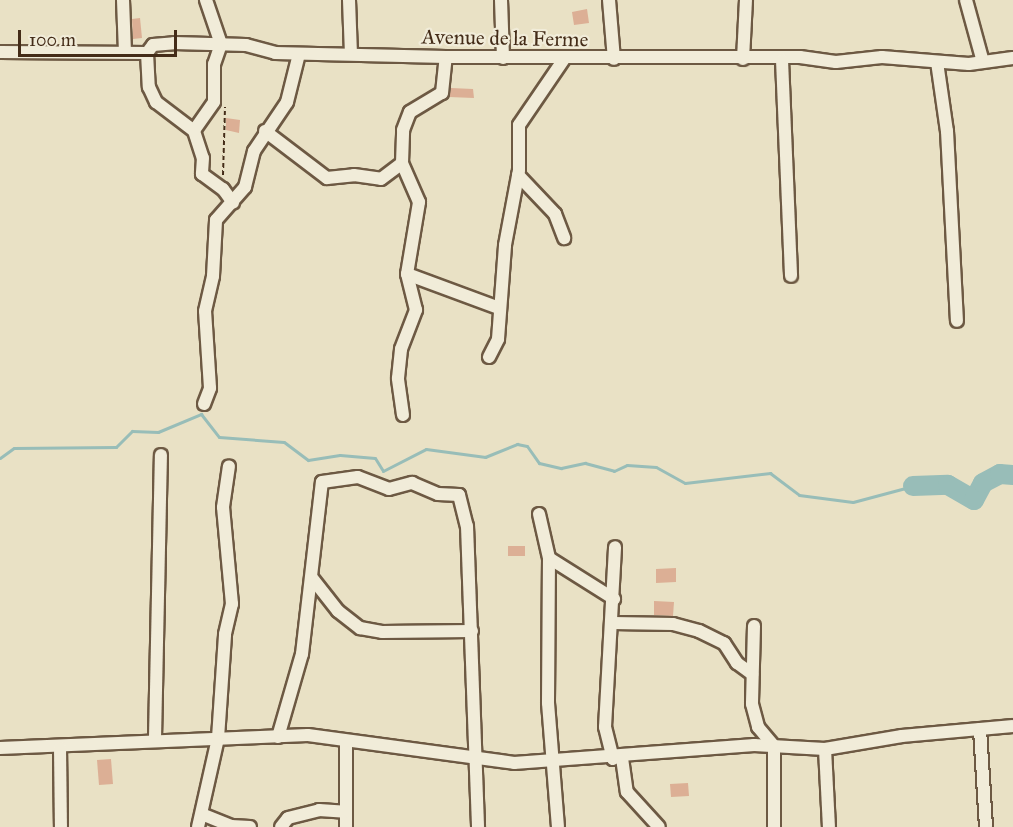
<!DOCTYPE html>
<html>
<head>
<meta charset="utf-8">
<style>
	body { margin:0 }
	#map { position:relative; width:1013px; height:827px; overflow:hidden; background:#e9e1c5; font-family:"IM FELL Great Primer",serif }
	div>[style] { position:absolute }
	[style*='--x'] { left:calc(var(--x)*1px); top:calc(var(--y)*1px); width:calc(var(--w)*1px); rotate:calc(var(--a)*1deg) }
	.stream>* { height:3px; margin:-1.5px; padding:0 1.5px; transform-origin:1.5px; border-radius:1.5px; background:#98bdb8 }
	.river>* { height:20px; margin:-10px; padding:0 10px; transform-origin:10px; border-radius:10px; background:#98bdb8 }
	.building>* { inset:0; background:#dcaf95 }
	.path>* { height:2px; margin-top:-1px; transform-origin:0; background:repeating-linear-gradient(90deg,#442c18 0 4.5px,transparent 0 7.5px) }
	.roads { filter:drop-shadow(2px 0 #6d5943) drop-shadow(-2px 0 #6d5943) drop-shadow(0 2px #6d5943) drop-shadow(0 -2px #6d5943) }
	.street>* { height:12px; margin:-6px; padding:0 6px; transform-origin:6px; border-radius:6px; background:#f1ecd9 }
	span { translate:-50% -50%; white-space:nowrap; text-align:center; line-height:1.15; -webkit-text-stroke:4.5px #f1ecd9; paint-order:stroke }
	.street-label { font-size:21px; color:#442c18 }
	.scale { position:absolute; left:18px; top:30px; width:159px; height:27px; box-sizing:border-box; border:3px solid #442c18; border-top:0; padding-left:8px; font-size:18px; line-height:21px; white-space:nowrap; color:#442c18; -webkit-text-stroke:4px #f1ecd9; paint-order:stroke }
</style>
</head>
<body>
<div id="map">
	<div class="stream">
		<div style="--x:0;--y:458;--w:17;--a:-36"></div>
		<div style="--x:14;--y:448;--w:102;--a:-0.6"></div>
		<div style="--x:116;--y:447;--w:23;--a:-45"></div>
		<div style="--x:132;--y:431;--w:26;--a:2"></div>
		<div style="--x:158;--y:432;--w:47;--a:-22.7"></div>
		<div style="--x:201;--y:414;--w:29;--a:52"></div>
		<div style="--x:219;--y:437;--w:65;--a:4.4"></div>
		<div style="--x:284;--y:442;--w:30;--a:37"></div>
		<div style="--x:308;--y:460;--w:32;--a:-9"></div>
		<div style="--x:340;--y:455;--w:35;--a:5"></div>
		<div style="--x:375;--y:458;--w:15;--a:58"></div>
		<div style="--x:383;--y:471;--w:48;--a:-27.1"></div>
		<div style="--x:426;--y:449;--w:60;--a:7.7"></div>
		<div style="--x:485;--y:457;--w:35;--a:-22"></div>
		<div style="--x:517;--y:444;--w:10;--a:11"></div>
		<div style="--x:527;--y:446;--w:21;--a:55"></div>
		<div style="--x:539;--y:463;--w:23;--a:13"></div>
		<div style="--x:561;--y:468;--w:25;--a:-12"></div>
		<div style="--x:585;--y:463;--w:30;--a:15"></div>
		<div style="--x:614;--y:471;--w:14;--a:-25"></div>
		<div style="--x:627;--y:465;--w:29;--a:4"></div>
		<div style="--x:656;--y:467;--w:33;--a:29"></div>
		<div style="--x:685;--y:483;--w:86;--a:-6.7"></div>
		<div style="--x:770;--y:473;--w:36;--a:37"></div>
		<div style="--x:799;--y:495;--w:54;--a:7.4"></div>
		<div style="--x:853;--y:502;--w:62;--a:-14.9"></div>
	</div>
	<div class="river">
		<div style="--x:913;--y:486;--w:35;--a:-2"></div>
		<div style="--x:948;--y:485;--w:30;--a:30"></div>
		<div style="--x:974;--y:500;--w:19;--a:-62"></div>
		<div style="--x:983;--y:483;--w:19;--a:-28"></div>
		<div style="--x:1000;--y:474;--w:13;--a:4"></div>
	</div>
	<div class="building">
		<div style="clip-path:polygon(587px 9px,589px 23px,574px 25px,572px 12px)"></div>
		<div style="clip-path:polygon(140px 18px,142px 38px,133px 39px,132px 19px)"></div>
		<div style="clip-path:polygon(451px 88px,473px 89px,474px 98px,449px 97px)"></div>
		<div style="clip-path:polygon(226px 118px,240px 120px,239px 133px,226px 130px)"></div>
		<div style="clip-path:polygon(508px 546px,525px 546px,525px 556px,508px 556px)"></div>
		<div style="clip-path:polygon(676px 568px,676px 582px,656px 583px,656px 569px)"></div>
		<div style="clip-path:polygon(654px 601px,674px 602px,673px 616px,654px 615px)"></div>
		<div style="clip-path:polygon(111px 759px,113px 784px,99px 785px,97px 760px)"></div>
		<div style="clip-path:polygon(688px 783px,689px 796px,671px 797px,670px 784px)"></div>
	</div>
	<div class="path">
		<div style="--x:223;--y:175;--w:68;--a:-88.3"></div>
	</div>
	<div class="roads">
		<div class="street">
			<div style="--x:123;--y:0;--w:52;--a:87.8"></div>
			<div style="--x:206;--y:0;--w:46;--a:71.2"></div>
			<div style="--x:221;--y:44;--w:21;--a:109"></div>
			<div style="--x:214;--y:64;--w:38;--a:90"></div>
			<div style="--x:214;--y:102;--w:35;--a:125"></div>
			<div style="--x:194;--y:131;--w:28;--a:72"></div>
			<div style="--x:203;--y:158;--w:16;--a:94"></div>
			<div style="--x:202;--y:174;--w:26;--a:36"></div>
			<div style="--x:223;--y:189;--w:17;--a:54"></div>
			<div style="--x:349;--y:0;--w:54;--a:87.9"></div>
			<div style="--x:501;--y:0;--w:58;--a:88"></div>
			<div style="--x:609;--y:0;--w:59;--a:85.2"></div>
			<div style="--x:966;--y:0;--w:64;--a:74.7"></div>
			<div style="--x:0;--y:52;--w:147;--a:0.4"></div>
			<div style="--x:147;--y:53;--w:10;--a:-53"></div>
			<div style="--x:153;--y:45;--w:21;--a:-5"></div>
			<div style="--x:174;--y:43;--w:72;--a:1.6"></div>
			<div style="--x:246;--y:45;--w:30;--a:15"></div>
			<div style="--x:275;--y:53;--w:171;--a:1.3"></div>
			<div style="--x:446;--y:57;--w:354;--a:0"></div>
			<div style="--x:800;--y:57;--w:36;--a:8"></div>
			<div style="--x:836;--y:62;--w:46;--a:-6.2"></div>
			<div style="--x:882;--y:57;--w:87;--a:4.6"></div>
			<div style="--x:969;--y:64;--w:44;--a:-7.8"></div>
			<div style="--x:147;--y:53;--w:34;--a:87"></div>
			<div style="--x:149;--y:87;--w:17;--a:65"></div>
			<div style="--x:156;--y:102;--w:48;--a:37.3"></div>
			<div style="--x:743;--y:59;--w:59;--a:-87.1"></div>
			<div style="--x:782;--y:60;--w:216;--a:87.6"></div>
			<div style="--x:937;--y:62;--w:70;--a:81.8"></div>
			<div style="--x:947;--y:131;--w:190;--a:87"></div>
			<div style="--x:265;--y:131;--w:78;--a:37.2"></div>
			<div style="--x:327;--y:178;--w:27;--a:-6"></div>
			<div style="--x:354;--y:175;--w:27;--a:8"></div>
			<div style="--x:381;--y:179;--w:26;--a:-37"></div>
			<div style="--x:518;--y:175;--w:54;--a:46.5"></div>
			<div style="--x:555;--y:214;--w:26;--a:69"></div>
			<div style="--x:407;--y:274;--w:98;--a:20.3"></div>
			<div style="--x:489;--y:357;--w:20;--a:-63"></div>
			<div style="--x:498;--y:339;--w:94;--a:-85.7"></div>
			<div style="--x:505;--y:245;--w:76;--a:-79.4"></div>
			<div style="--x:519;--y:170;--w:45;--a:-90"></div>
			<div style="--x:519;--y:125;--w:80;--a:-55.7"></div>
			<div style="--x:204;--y:404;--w:17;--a:-69"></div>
			<div style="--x:210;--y:388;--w:77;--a:-93.7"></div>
			<div style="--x:205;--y:311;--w:36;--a:-77"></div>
			<div style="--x:213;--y:276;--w:56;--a:-86.9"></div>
			<div style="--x:216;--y:220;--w:44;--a:-48.7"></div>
			<div style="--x:245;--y:187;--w:37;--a:-76"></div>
			<div style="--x:254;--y:151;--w:59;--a:-56"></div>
			<div style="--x:287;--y:102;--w:49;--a:-76"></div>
			<div style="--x:403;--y:415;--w:37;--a:-98"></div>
			<div style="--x:398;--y:378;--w:29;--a:-84"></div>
			<div style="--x:401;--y:349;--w:42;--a:-69"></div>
			<div style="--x:416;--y:310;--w:37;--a:-104"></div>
			<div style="--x:407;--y:274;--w:73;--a:-80.5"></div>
			<div style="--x:419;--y:202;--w:43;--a:-113.6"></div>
			<div style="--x:402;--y:163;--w:33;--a:-88"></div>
			<div style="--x:403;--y:130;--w:19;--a:-69"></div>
			<div style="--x:410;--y:112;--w:37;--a:-31"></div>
			<div style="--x:442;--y:93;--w:36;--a:-84"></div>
			<div style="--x:539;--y:514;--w:45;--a:77.2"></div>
			<div style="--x:549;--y:558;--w:145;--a:90.4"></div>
			<div style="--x:548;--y:703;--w:124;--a:85.4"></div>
			<div style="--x:549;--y:558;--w:77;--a:32.2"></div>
			<div style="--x:312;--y:578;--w:42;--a:51.8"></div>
			<div style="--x:338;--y:611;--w:28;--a:38"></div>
			<div style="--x:360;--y:628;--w:22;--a:10"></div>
			<div style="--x:382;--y:632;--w:90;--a:-0.6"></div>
			<div style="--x:613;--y:623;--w:60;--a:1"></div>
			<div style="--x:673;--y:624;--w:27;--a:15"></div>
			<div style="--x:699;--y:631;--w:28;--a:26"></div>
			<div style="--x:724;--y:643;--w:24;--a:57"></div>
			<div style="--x:737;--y:663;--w:19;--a:36"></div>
			<div style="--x:754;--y:626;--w:78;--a:91.5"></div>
			<div style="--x:752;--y:704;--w:24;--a:75"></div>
			<div style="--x:758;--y:727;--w:25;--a:50"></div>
			<div style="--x:774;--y:746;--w:81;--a:90"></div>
			<div style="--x:980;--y:729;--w:98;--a:86.5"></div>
			<div style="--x:278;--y:737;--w:86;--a:-73.9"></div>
			<div style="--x:302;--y:654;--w:173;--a:-83.4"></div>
			<div style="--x:322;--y:482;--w:36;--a:-8"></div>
			<div style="--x:358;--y:477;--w:33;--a:21"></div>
			<div style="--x:389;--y:489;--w:24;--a:-15"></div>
			<div style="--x:412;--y:483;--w:28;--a:23"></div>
			<div style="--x:438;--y:494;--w:21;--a:3"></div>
			<div style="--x:459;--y:495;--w:32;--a:76"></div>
			<div style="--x:467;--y:526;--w:301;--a:87.9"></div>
			<div style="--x:155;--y:738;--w:283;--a:-88.8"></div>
			<div style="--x:346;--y:741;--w:86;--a:90"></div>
			<div style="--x:0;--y:748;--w:308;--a:-2.4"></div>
			<div style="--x:308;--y:735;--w:208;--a:7.7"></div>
			<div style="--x:514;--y:763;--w:241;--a:-4.3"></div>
			<div style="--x:754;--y:745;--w:71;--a:3.2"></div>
			<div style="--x:825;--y:749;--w:78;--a:-9.6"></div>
			<div style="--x:902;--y:736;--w:111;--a:-5.1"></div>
			<div style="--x:60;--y:748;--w:79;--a:89.3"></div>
			<div style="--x:825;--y:749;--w:78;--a:87.1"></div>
			<div style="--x:622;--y:758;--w:34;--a:82"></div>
			<div style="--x:627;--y:792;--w:47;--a:47.6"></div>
			<div style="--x:613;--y:759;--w:33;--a:-104"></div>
			<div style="--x:605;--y:727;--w:180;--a:-86.8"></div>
			<div style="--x:204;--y:815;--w:29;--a:22"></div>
			<div style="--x:231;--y:826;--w:19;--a:3"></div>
			<div style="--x:198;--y:827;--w:91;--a:-77.3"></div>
			<div style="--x:218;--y:738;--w:104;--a:-86.1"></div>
			<div style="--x:225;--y:634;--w:31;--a:-77"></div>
			<div style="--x:232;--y:604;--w:97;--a:-95.3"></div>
			<div style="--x:223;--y:507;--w:41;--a:-81.7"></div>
			<div style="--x:281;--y:827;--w:11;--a:-52"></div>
			<div style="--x:288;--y:818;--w:32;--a:-14"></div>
			<div style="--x:319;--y:810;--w:26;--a:4"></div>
		</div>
	</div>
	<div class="street-label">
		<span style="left:505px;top:38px;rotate:1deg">Avenue de la Ferme</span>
	</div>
	<div class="scale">100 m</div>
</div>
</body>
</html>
